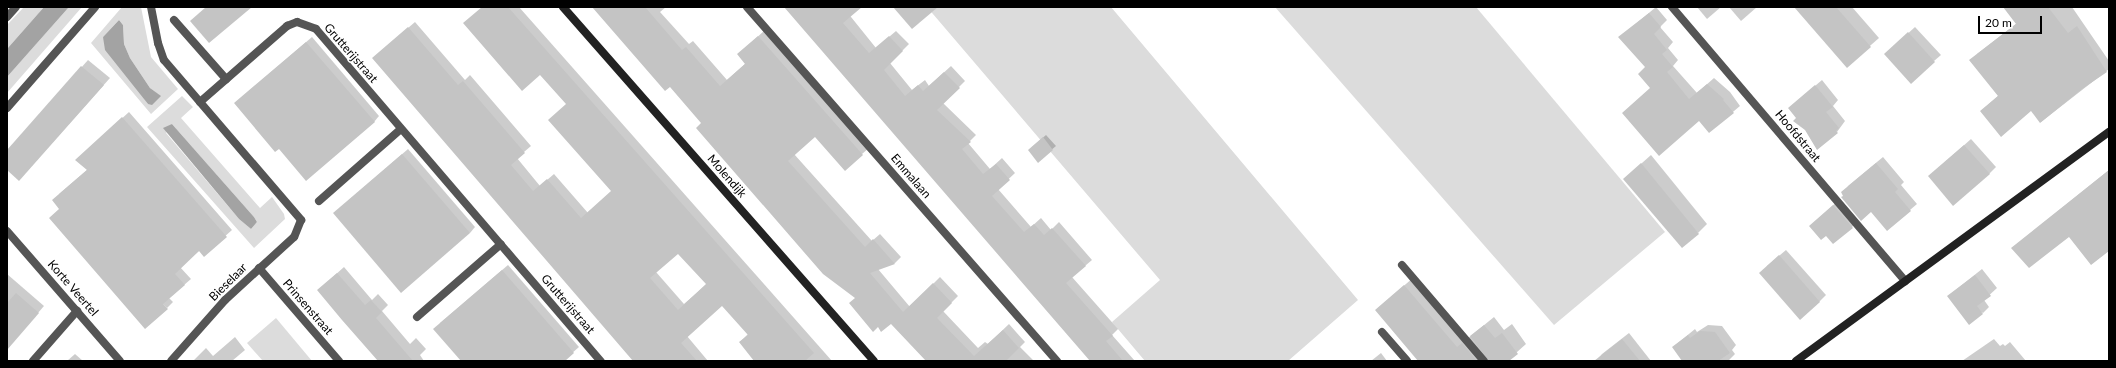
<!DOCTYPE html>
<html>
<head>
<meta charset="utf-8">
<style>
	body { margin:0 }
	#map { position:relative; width:2116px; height:368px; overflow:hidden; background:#fff; font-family:Lato,sans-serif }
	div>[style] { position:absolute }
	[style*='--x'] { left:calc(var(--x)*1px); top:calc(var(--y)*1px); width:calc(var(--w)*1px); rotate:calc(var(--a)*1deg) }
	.green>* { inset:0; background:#dcdcdc }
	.water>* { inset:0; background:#a3a3a3 }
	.shadow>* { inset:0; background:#0003 }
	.building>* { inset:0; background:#c4c4c4 }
	.lane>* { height:8px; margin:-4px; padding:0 4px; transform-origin:4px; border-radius:4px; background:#555 }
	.street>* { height:8px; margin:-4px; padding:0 4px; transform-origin:4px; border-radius:4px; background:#555 }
	.secondary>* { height:8px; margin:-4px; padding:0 4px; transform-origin:4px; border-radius:4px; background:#222 }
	span { translate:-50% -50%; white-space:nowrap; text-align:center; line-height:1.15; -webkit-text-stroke:3px #fff; paint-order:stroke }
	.street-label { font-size:12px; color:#000 }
	.frame { position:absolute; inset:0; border:8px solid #000; pointer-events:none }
	.scale { position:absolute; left:1978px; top:16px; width:64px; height:18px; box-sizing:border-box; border:2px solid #000; border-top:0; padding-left:5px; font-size:12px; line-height:14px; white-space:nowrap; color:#000; -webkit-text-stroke:3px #fff; paint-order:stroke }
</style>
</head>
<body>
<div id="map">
	<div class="green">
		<div style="clip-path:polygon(24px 7px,44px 7px,7px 49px,7px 25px)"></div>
		<div style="clip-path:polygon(69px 7px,82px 7px,7px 93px,7px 77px)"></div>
		<div style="clip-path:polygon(evenodd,122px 7px,141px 7px,151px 57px,178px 89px,151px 114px,91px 43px,122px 7px,119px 20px,123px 25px,124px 44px,130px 58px,150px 88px,160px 96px,148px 104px,103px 37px,119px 20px)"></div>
		<div style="clip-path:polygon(927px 7px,1111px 7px,1358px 300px,1288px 361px,1145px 361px,1112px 322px,1160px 280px)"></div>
		<div style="clip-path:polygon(1275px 7px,1476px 7px,1665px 232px,1554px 325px)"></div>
		<div style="clip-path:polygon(evenodd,182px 96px,193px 107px,181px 118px,260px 208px,272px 197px,284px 214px,285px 219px,254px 248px,147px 127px,182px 96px,172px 124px,254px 217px,257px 222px,251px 229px,239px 219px,166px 133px,172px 124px)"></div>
		<div style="clip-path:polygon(276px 318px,312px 361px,263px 361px,247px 343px)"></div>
	</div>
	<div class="water">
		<div style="clip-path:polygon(44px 7px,69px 7px,7px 77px,7px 49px)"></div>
		<div style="clip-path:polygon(119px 20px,123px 25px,124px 44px,130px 58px,150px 88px,161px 96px,152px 105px,148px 104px,105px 50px,103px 37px)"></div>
		<div style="clip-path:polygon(172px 124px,254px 217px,257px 222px,251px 229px,239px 219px,163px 128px)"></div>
	</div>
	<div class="shadow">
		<div style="clip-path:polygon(evenodd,482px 7px,519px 7px,832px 361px,765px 361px,740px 342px,748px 334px,722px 305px,687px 336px,708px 361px,634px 361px,380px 52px,415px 22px,465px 80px,470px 75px,531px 146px,517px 158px,540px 186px,554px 174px,588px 213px,612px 191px,567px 104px,482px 7px,678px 252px,707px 284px,684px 304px,656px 272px,678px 252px)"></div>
		<div style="clip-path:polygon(593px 7px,666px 7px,660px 12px,689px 44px,693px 41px,727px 80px,746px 63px,745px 48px,765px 30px,869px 148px,862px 154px,815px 136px,794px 154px,872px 241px,880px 234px,901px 257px,895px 263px,878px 269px,910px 307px,940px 277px,958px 296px,943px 311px,978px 348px,985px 342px,988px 344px,1009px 324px,1025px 342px,1020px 347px,1034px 361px,927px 361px,670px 85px)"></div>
		<div style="clip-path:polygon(785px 7px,843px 7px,876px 48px,896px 31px,909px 44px,890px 63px,912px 90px,925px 80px,929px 86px,951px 66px,965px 81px,943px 103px,976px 135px,968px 143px,990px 169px,1002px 158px,1015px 173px,998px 189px,1031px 227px,1041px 218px,1051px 230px,1059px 222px,1092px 260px,1072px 277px,1118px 329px,1112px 335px,1135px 361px,1091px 361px)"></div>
		<div style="clip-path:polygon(1656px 7px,1667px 20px,1660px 27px,1673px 42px,1668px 48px,1678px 60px,1673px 66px,1697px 93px,1714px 78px,1730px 92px,1740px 106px,1709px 132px,1699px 119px,1651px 88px,1646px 67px,1620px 37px)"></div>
		<div style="clip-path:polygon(1697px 7px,1721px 7px,1707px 19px)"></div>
		<div style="clip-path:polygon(1729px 7px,1757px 7px,1741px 21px)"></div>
		<div style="clip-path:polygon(1795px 7px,1852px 7px,1879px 38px,1847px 66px)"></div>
		<div style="clip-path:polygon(2005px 7px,2072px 7px,2109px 61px,2109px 69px,2041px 122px,2031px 110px,1981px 111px,1999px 95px,1977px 54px,2017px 23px)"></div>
		<div style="clip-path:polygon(1915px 27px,1941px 55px,1934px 61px,1892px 48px)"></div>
		<div style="clip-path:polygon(312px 37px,379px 116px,374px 122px,241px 98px)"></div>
		<div style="clip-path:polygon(88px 60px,110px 78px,19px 180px,7px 169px,7px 151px)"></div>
		<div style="clip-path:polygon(1822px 80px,1838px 100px,1833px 106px,1845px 121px,1837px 132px,1806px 129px,1789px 108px)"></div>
		<div style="clip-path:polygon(129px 112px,232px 230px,204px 255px,200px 250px,180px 267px,191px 279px,169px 298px,173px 302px,167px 308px,60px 209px,59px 194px,88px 169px,83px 154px)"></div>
		<div style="clip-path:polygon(1046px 135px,1056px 146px,1038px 161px,1032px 147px)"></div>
		<div style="clip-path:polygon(1971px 139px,1996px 167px,1989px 174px,1936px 170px)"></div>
		<div style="clip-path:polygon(408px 149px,475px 227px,470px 233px,340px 208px)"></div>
		<div style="clip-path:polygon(1651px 155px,1707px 224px,1698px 233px,1624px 179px)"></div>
		<div style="clip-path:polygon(1883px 157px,1904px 182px,1901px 185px,1917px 204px,1910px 210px,1871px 211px,1844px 196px,1848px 186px)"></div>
		<div style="clip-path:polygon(2109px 170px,2109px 232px,2069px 236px,2012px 248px)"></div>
		<div style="clip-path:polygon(1840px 199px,1858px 221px,1852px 227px,1826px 234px,1810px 226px)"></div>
		<div style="clip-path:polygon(1786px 250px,1826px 295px,1819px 302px,1767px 266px)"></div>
		<div style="clip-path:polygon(508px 265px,579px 347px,563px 361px,462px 361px,440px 323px)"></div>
		<div style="clip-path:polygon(344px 267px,372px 300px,378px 294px,388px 305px,382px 311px,410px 344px,416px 338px,426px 349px,420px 355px,424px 361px,379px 361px,325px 284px)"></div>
		<div style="clip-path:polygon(1982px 269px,1997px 288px,1984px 300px,1989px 307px,1983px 313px,1948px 296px)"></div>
		<div style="clip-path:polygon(7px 274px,44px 306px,7px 349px)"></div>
		<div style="clip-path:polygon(1414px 277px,1467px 339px,1494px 317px,1504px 330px,1512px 324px,1526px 344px,1507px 361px,1420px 361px,1376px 310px)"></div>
		<div style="clip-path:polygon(1708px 325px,1722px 326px,1736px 345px,1732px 350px,1735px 354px,1728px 361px,1683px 361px,1673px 347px,1695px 329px,1697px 332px)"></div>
		<div style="clip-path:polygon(1629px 333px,1651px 361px,1596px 361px,1602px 354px)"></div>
		<div style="clip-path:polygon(235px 337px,245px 350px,232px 361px,193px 361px,206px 348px,213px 356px)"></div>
		<div style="clip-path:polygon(1994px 339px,2000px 346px,2003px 344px,2005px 346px,2010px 342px,2026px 361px,1962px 361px)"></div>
		<div style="clip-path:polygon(1381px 353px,1387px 361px,1371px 361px)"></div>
		<div style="clip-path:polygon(75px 354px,83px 361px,67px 361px)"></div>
	</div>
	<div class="building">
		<div style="clip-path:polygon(206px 7px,252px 7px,209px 43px,190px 21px)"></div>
		<div style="clip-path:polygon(evenodd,482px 7px,508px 7px,814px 353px,805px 361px,754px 361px,739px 342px,748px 335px,722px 306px,681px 343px,697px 361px,633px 361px,372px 58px,408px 27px,458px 85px,463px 81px,525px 153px,511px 165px,533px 191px,547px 179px,581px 218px,611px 191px,548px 120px,566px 104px,540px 75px,522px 91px,463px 23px,482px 7px,678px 254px,706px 284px,678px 310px,650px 278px,678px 254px)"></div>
		<div style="clip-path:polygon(592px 7px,645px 7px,682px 50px,686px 47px,720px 86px,745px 64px,737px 54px,758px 36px,863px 155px,845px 171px,815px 137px,788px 161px,865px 247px,873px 239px,895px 264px,870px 273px,903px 312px,933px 283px,952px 303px,937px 318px,974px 356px,1003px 330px,1019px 348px,1006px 361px,926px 361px,891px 324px,881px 332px,878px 327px,873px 332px,849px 303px,855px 298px,823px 274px,696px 128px,701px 123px,670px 87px,665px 91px)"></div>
		<div style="clip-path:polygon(784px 7px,862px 7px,843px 23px,869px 53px,889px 36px,903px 51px,884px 70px,905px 96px,918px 85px,923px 91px,944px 72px,960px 88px,937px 110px,971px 142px,962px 149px,983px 174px,996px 164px,1010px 180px,992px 196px,1024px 232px,1034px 224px,1044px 235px,1052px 228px,1086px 266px,1066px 283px,1113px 336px,1106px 341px,1123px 361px,1090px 361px)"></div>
		<div style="clip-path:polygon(893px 7px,938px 7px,912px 29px)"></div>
		<div style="clip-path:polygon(1794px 7px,1836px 7px,1871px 47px,1847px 68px)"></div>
		<div style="clip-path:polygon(2003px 7px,2048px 7px,2068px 33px,2077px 26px,2107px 72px,2082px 89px,2040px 123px,2031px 111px,2001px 137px,1980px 111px,1998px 96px,1969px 60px,2016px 24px)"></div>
		<div style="clip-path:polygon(1649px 13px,1661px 27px,1654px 34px,1667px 50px,1662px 54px,1673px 67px,1667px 72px,1689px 99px,1707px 84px,1724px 99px,1723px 100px,1734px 113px,1709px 133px,1699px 121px,1659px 156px,1622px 113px,1650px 88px,1638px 74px,1645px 67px,1618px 37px)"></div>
		<div style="clip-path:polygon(1908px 32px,1935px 62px,1911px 84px,1884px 54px)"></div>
		<div style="clip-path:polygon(306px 42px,375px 122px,306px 181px,279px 149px,275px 152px,234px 103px)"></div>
		<div style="clip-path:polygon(81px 66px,104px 85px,19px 181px,7px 170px,7px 150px)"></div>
		<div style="clip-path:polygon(1815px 85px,1833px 107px,1826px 112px,1839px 128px,1836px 131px,1838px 133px,1817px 150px,1805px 130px,1793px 121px,1796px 118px,1788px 108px)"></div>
		<div style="clip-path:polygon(122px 117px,227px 237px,204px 257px,199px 251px,175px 274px,185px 285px,163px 304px,168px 309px,145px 329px,49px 218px,59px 209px,52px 200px,87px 170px,75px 160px)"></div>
		<div style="clip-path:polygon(1043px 137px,1053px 150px,1038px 163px,1028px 150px)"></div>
		<div style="clip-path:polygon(1964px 145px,1990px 174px,1953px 206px,1928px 176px)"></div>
		<div style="clip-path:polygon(402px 154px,470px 233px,401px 293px,333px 213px)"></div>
		<div style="clip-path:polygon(1641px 163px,1699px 234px,1682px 248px,1623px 179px)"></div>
		<div style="clip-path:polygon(1876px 163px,1898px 189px,1895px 192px,1911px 211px,1887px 231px,1871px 212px,1861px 221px,1841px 197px,1843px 196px,1841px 192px)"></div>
		<div style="clip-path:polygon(2109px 170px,2109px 251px,2091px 265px,2069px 237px,2029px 268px,2011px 248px)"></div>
		<div style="clip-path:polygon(1833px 205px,1853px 228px,1833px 244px,1826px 236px,1821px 240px,1809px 226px)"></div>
		<div style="clip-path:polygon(1779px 255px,1820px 302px,1800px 320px,1759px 273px)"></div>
		<div style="clip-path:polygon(502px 270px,574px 353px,565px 361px,461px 361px,433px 329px)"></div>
		<div style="clip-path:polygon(337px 273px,365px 305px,371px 300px,382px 312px,376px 318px,413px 361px,378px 361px,342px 320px,317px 290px)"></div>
		<div style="clip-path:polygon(1975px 275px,1991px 296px,1977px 306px,1983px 314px,1969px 325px,1947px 296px)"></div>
		<div style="clip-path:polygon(1404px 285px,1457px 347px,1462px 343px,1477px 361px,1418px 361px,1375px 310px)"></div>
		<div style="clip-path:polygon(16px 293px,39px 313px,7px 350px,7px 303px)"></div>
		<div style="clip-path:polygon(1484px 325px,1495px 338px,1502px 333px,1518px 354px,1509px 361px,1489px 361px,1470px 336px)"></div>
		<div style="clip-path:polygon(1700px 331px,1715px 332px,1730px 353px,1718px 361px,1682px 361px,1672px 347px,1688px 335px,1690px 338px)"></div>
		<div style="clip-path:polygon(1622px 339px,1640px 361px,1594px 361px)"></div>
	</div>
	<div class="lane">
		<div style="--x:174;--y:20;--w:79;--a:48.6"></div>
		<div style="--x:1402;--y:265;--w:126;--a:49.5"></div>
		<div style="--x:1382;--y:332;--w:38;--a:49"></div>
	</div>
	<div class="street">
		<div style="--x:151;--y:7;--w:37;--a:79"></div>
		<div style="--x:158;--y:43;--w:18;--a:71"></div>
		<div style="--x:164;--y:60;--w:211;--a:49.4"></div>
		<div style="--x:301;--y:220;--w:18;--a:112"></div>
		<div style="--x:294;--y:237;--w:93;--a:137.6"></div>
		<div style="--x:225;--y:300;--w:81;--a:131.5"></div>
		<div style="--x:747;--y:7;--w:471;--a:48.8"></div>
		<div style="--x:1672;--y:7;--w:360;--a:49.6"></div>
		<div style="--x:7;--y:17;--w:13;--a:-48"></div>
		<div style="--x:200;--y:102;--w:116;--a:-41.1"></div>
		<div style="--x:287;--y:26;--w:11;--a:-22"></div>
		<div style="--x:297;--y:22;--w:20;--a:20"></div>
		<div style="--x:316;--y:29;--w:438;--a:49.4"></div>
		<div style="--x:7;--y:108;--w:134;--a:-48.9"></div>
		<div style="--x:319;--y:201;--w:109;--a:-41.3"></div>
		<div style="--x:7;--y:231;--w:172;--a:49"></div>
		<div style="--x:259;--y:268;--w:123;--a:49.3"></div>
		<div style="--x:417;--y:317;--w:111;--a:-41"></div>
		<div style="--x:33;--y:361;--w:67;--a:-48.7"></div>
	</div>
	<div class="secondary">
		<div style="--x:563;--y:7;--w:471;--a:48.7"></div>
		<div style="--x:1796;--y:361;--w:388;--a:-36.2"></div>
	</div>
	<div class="street-label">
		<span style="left:351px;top:53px;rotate:49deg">Grutterijstraat</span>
		<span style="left:1798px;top:136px;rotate:50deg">Hoofdstraat</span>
		<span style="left:727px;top:176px;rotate:49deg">Molendijk</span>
		<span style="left:911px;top:176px;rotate:49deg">Emmalaan</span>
		<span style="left:228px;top:282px;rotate:-45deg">Bieselaar</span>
		<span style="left:73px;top:288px;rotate:49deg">Korte Veertel</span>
		<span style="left:568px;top:304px;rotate:49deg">Grutterijstraat</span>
		<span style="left:308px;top:307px;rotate:49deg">Prinsenstraat</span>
	</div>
	<div class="frame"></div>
	<div class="scale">20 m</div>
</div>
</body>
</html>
